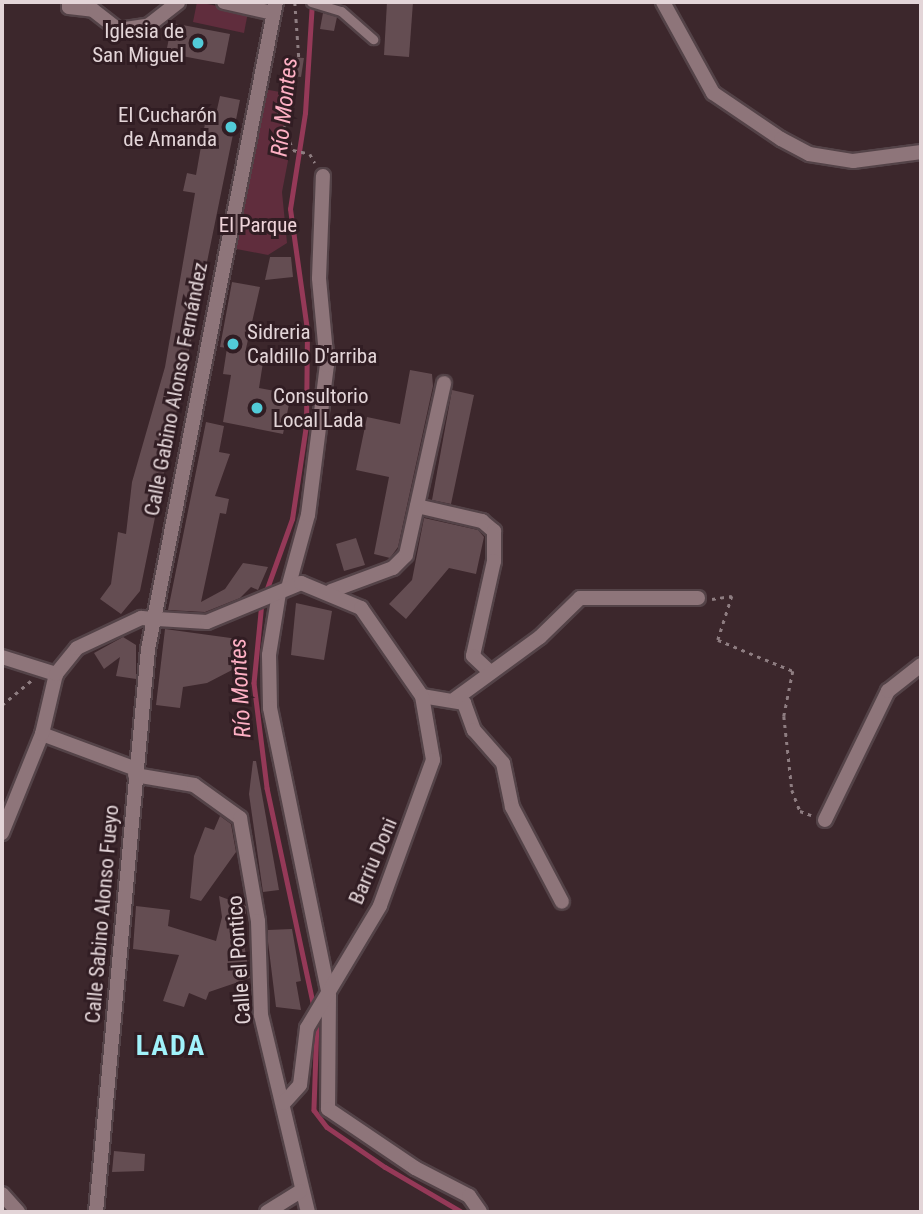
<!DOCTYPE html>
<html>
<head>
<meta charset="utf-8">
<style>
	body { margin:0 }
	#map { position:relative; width:923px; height:1214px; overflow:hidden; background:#3c272c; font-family:"Roboto Condensed",sans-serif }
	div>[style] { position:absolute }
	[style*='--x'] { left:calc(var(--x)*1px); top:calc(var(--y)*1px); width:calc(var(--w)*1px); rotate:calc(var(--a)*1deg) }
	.green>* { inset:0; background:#602d3d }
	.stream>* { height:4.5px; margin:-2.25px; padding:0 2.25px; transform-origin:2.25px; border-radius:2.25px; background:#953958 }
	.building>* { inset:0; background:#644d52 }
	.path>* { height:2.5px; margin-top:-1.25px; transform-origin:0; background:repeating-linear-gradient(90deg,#8e7d81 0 3.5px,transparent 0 8.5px) }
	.roads { filter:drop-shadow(2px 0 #544348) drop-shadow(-2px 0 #544348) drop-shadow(0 2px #544348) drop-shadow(0 -2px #544348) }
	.service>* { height:9px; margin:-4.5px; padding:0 4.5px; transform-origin:4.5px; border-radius:4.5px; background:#8e757a }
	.minor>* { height:14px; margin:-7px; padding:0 7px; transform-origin:7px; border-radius:7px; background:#8e757a }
	.tertiary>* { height:14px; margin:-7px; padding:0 7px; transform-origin:7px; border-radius:7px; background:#8e757a }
	.dots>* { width:19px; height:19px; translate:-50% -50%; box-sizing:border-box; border:4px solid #311d23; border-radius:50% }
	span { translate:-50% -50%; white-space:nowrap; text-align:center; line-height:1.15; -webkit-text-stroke:6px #311d23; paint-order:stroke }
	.poi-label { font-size:21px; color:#e3d5d8 }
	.right { translate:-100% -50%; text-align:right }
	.left { translate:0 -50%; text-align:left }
	.park-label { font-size:21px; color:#eed3d9 }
	.street-label { font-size:21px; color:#e3d5d8 }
	.water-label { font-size:23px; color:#feb0c4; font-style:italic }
	.district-label { font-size:28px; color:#a1f2fb; font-weight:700; letter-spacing:2px }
	.frame { position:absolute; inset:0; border:4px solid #e3d5d8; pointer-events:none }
</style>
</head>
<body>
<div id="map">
	<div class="green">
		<div style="clip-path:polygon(197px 2px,248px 12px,244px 33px,193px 22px)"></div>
		<div style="clip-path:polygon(258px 88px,280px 92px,277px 105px,291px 145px,282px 192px,287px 243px,268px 255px,226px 247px)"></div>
	</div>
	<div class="stream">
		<div style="--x:265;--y:594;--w:80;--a:-70.2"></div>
		<div style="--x:292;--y:519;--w:95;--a:-81.5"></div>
		<div style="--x:306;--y:425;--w:95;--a:-89.4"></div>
		<div style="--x:307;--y:330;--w:122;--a:-98"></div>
		<div style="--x:290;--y:209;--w:97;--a:-81.1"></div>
		<div style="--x:305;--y:113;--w:110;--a:-86.4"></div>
		<div style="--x:262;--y:602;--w:81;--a:95.6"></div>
		<div style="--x:254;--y:683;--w:106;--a:82.9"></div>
		<div style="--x:267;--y:788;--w:224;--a:77.9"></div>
		<div style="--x:317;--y:1022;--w:88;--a:92"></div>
		<div style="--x:314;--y:1110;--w:21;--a:53"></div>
		<div style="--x:327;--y:1127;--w:70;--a:34.6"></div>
		<div style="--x:385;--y:1167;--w:89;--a:30.3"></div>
	</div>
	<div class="building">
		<div style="clip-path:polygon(387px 2px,413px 2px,409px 57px,384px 55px)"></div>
		<div style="clip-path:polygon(323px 13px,337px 17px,334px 31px,320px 29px)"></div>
		<div style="clip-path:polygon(172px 23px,230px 34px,224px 64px,166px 53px)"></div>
		<div style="clip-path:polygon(289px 57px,304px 58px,301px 77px,286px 75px)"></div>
		<div style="clip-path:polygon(220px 96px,240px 100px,140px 591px,121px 614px,100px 599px,111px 584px,118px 532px,126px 534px,132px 482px,165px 367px,195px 193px,183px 191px,187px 173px,196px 175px,207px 112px,216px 114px)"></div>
		<div style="clip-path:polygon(270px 257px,291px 257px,293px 277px,265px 280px)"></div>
		<div style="clip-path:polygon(232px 282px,260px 287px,245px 353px,264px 356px,259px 388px,291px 394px,283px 434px,223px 422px,231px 375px,223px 374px,227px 348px,220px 347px)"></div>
		<div style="clip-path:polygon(410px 370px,432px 374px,433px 386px,398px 547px,390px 558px,374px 554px,389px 477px,356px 470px,367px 417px,400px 424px)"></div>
		<div style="clip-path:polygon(452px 390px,474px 395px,451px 504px,432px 500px)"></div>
		<div style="clip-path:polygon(206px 422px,224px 426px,219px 452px,230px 454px,215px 496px,229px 499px,226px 514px,220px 513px,201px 602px,225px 589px,243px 563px,268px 567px,258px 590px,251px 587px,240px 598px,205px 612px,168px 610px)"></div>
		<div style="clip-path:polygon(424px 518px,478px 530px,484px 537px,476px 574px,449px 568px,406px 619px,389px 604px,412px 580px)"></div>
		<div style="clip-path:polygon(356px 538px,365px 565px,344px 571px,336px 544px)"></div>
		<div style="clip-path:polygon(296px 603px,332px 611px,324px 660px,291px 655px)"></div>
		<div style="clip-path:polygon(165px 629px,238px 639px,234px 669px,207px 683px,183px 687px,180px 708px,156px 705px)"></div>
		<div style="clip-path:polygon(123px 637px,136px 645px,136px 679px,116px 676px,120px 657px,104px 669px,94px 653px)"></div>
		<div style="clip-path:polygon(253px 761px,256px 761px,279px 890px,263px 892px,249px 794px)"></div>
		<div style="clip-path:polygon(220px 816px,231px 824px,236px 852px,201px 901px,190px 898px,194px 856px,205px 827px,214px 830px)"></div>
		<div style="clip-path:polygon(219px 896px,246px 906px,246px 922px,240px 921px,250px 978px,209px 992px,206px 1000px,189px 993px,184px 1007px,163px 1001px,179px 955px,133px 949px,136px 906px,170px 910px,168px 926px,216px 941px,222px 917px)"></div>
		<div style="clip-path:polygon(292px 929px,301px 981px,296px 982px,301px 1010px,276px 1007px,268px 942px,268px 930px)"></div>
		<div style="clip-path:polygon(114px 1151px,145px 1154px,144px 1171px,112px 1172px)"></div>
	</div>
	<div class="path">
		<div style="--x:295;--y:2;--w:56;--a:85.9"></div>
		<div style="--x:296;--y:76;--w:15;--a:98"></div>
		<div style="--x:294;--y:91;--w:25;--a:130"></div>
		<div style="--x:278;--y:110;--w:43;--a:69.4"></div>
		<div style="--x:293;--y:150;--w:17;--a:13"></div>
		<div style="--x:310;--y:154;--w:10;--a:61"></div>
		<div style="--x:712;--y:599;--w:20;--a:-9"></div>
		<div style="--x:732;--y:596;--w:46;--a:107.7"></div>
		<div style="--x:718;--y:640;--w:81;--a:22.5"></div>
		<div style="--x:793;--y:671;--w:46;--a:101.3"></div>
		<div style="--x:784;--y:716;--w:74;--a:83.8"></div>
		<div style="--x:792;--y:790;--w:22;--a:69"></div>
		<div style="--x:800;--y:811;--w:12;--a:20"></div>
		<div style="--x:2;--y:705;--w:38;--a:-40"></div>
	</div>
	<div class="roads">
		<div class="service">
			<div style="--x:311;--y:2;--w:31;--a:17"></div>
			<div style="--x:341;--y:11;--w:43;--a:41.2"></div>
		</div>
		<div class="minor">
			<div style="--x:69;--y:2;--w:5;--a:90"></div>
			<div style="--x:69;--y:7;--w:24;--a:7"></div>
			<div style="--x:93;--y:10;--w:33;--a:38"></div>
			<div style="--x:119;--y:30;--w:30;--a:-9"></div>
			<div style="--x:149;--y:25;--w:37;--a:-38"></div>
			<div style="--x:224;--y:2;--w:50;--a:12.7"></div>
			<div style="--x:663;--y:2;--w:104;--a:61.2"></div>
			<div style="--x:713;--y:93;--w:82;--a:34.1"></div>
			<div style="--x:781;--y:139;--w:32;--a:28"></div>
			<div style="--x:809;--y:154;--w:45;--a:9"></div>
			<div style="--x:853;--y:161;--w:69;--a:-7.5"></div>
			<div style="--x:417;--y:506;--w:67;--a:13"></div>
			<div style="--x:482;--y:521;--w:16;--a:40"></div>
			<div style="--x:494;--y:531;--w:30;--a:90"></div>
			<div style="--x:494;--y:561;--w:97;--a:102.5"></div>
			<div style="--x:473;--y:656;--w:21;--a:43"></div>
			<div style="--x:288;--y:588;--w:76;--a:-74.7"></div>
			<div style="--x:308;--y:515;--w:151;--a:-82.8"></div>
			<div style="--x:327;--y:365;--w:87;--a:-95.3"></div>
			<div style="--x:319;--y:278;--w:102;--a:-87.8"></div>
			<div style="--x:331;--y:591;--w:66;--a:-20.4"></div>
			<div style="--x:393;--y:568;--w:18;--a:-45"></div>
			<div style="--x:406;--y:555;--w:176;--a:-77.5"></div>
			<div style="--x:279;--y:593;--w:63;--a:99.2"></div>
			<div style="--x:269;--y:655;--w:53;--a:88.9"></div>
			<div style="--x:270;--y:708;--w:293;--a:78.4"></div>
			<div style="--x:329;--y:995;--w:114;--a:90.5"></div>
			<div style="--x:328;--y:1109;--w:105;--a:34.1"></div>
			<div style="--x:415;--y:1168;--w:61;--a:27.4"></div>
			<div style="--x:469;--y:1196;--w:19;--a:55"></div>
			<div style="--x:2;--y:657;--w:57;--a:17.5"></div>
			<div style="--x:422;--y:696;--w:43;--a:9.5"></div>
			<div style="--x:464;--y:703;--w:29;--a:70"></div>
			<div style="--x:474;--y:730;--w:44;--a:48.7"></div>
			<div style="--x:503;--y:763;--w:45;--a:78.4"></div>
			<div style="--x:512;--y:807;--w:107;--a:62.2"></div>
			<div style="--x:455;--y:699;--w:105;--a:-36.1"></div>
			<div style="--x:540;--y:637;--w:56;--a:-44.3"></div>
			<div style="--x:580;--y:598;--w:118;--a:0"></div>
			<div style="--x:42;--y:734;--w:100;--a:20.4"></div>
			<div style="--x:135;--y:775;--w:60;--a:9.6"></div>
			<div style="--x:194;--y:785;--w:57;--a:35.7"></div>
			<div style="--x:240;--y:818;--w:105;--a:80.1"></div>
			<div style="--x:258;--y:921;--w:94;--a:88.2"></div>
			<div style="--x:261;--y:1015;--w:203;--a:76.6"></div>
			<div style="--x:825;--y:820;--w:144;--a:-64"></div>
			<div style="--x:888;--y:691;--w:42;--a:-38.2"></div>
			<div style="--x:2;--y:833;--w:107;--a:-68"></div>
			<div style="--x:42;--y:734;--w:62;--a:-76.9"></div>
			<div style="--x:56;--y:674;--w:33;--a:-51"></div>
			<div style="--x:77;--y:648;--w:71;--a:-25.1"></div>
			<div style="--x:141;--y:618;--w:66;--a:3.5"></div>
			<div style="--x:207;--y:622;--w:102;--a:-22.5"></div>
			<div style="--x:301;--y:583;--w:65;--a:22.6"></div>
			<div style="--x:361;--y:608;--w:107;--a:55.3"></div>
			<div style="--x:422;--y:696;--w:65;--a:80.2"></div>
			<div style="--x:433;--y:760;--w:155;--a:110"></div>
			<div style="--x:380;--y:906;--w:142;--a:120.9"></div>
			<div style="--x:307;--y:1028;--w:57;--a:97"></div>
			<div style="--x:300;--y:1085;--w:24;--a:132"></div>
			<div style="--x:2;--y:1194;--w:24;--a:48"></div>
			<div style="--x:267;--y:1212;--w:39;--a:-32"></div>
		</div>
		<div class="tertiary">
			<div style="--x:96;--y:1212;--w:565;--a:-84.72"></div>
			<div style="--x:148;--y:649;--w:660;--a:-78.81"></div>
		</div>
	</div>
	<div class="dots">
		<div style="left:198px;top:43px;background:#52cbd8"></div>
		<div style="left:231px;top:127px;background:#52cbd8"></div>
		<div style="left:233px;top:344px;background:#52cbd8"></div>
		<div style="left:257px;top:408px;background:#52cbd8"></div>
	</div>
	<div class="poi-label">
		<span class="right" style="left:184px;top:43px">Iglesia de<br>San Miguel</span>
		<span class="right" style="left:217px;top:127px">El Cucharón<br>de Amanda</span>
		<span class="left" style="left:247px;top:344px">Sidreria<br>Caldillo D'arriba</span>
		<span class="left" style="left:273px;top:408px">Consultorio<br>Local Lada</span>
	</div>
	<div class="park-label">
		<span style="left:258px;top:225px">El Parque</span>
	</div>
	<div class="street-label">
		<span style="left:176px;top:389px;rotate:-79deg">Calle Gabino Alonso Fernández</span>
		<span style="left:373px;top:861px;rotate:-67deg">Barriu Doni</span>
		<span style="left:102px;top:914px;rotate:-85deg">Calle Sabino Alonso Fueyo</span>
		<span style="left:239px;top:960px;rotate:-94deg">Calle el Pontico</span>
	</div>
	<div class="water-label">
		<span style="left:285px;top:107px;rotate:-84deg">Río Montes</span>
		<span style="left:241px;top:688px;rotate:-93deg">Río Montes</span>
	</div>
	<div class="district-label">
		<span style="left:171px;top:1046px">LADA</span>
	</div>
	<div class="frame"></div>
</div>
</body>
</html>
